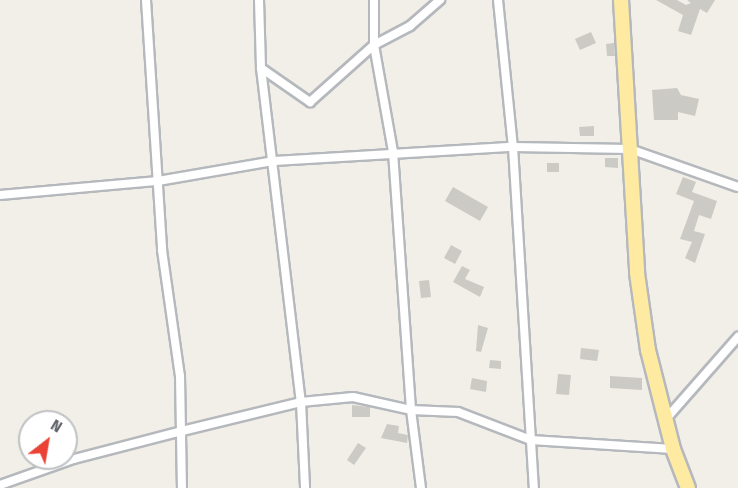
<!DOCTYPE html>
<html>
<head>
<meta charset="utf-8">
<style>
	body { margin:0 }
	#map { position:relative; width:738px; height:488px; overflow:hidden; background:#f1efe8; font-family:"Fira Sans Condensed",sans-serif }
	div>[style] { position:absolute }
	[style*='--x'] { left:calc(var(--x)*1px); top:calc(var(--y)*1px); width:calc(var(--w)*1px); rotate:calc(var(--a)*1deg) }
	.building>* { inset:0; background:#cccac5 }
	.roads { filter:drop-shadow(2px 0 #b5b8bc) drop-shadow(-2px 0 #b5b8bc) drop-shadow(0 2px #b5b8bc) drop-shadow(0 -2px #b5b8bc) }
	.minor>* { height:8px; margin:-4px; padding:0 4px; transform-origin:4px; border-radius:4px; background:#fff }
	.trunk>* { height:14px; margin:-7px; padding:0 7px; transform-origin:7px; border-radius:7px; background:#feeaa1 }
	span { translate:-50% -50%; white-space:nowrap; text-align:center; line-height:1.15; -webkit-text-stroke:5px #fff; paint-order:stroke }
	.north { position:absolute; left:18px; top:410px; width:60px; height:60px; box-sizing:border-box; background:#fff; border:2px solid #bfc1c3; border-radius:50%; rotate:31deg; font-size:16px; font-weight:700; line-height:24px; text-align:center; color:#5f6368 }
	.north::after { content:''; display:block; margin:auto; width:21px; height:27px; background:#ea4335; clip-path:polygon(50% 0,100% 100%,50% 72%,0 100%) }
</style>
</head>
<body>
<div id="map">
	<div class="building">
		<div style="clip-path:polygon(656px 0,677px 0,686px 5px,691px 3px,687px 0,715px 0,707px 13px,700px 9px,691px 35px,678px 31px,683px 15px)"></div>
		<div style="clip-path:polygon(591px 32px,596px 43px,580px 50px,575px 39px)"></div>
		<div style="clip-path:polygon(614px 43px,615px 56px,607px 56px,606px 44px)"></div>
		<div style="clip-path:polygon(677px 88px,681px 95px,699px 99px,695px 116px,678px 112px,678px 120px,654px 120px,652px 90px)"></div>
		<div style="clip-path:polygon(594px 126px,594px 136px,580px 136px,579px 127px)"></div>
		<div style="clip-path:polygon(605px 158px,618px 158px,618px 168px,605px 167px)"></div>
		<div style="clip-path:polygon(547px 163px,559px 163px,559px 172px,547px 172px)"></div>
		<div style="clip-path:polygon(683px 177px,696px 182px,692px 192px,717px 201px,711px 219px,699px 215px,694px 231px,705px 234px,695px 263px,685px 258px,692px 242px,680px 239px,694px 201px,676px 194px)"></div>
		<div style="clip-path:polygon(453px 187px,488px 207px,480px 221px,445px 201px)"></div>
		<div style="clip-path:polygon(451px 245px,462px 251px,455px 264px,444px 258px)"></div>
		<div style="clip-path:polygon(462px 266px,470px 270px,465px 279px,484px 287px,480px 297px,453px 282px)"></div>
		<div style="clip-path:polygon(429px 280px,431px 297px,421px 298px,419px 281px)"></div>
		<div style="clip-path:polygon(478px 325px,488px 328px,481px 352px,476px 351px)"></div>
		<div style="clip-path:polygon(581px 348px,599px 350px,597px 361px,580px 359px)"></div>
		<div style="clip-path:polygon(490px 360px,501px 361px,501px 369px,489px 368px)"></div>
		<div style="clip-path:polygon(558px 374px,571px 375px,569px 395px,556px 394px)"></div>
		<div style="clip-path:polygon(610px 376px,642px 378px,642px 390px,610px 388px)"></div>
		<div style="clip-path:polygon(472px 378px,487px 381px,486px 392px,470px 389px)"></div>
		<div style="clip-path:polygon(352px 405px,370px 407px,370px 417px,352px 417px)"></div>
		<div style="clip-path:polygon(387px 424px,399px 426px,398px 433px,408px 435px,407px 443px,381px 438px)"></div>
		<div style="clip-path:polygon(358px 443px,366px 448px,354px 465px,347px 460px)"></div>
	</div>
	<div class="roads">
		<div class="minor">
			<div style="--x:146;--y:0;--w:251;--a:86.3"></div>
			<div style="--x:162;--y:250;--w:127;--a:81.9"></div>
			<div style="--x:180;--y:376;--w:112;--a:89"></div>
			<div style="--x:259;--y:0;--w:68;--a:88.3"></div>
			<div style="--x:261;--y:68;--w:336;--a:83.2"></div>
			<div style="--x:301;--y:402;--w:86;--a:87.3"></div>
			<div style="--x:374;--y:0;--w:45;--a:90"></div>
			<div style="--x:374;--y:45;--w:109;--a:79.9"></div>
			<div style="--x:393;--y:152;--w:259;--a:86"></div>
			<div style="--x:411;--y:410;--w:79;--a:82.7"></div>
			<div style="--x:498;--y:0;--w:148;--a:84.2"></div>
			<div style="--x:513;--y:147;--w:342;--a:86.5"></div>
			<div style="--x:261;--y:68;--w:60;--a:34.8"></div>
			<div style="--x:310;--y:102;--w:86;--a:-41.7"></div>
			<div style="--x:374;--y:45;--w:41;--a:-27.8"></div>
			<div style="--x:410;--y:26;--w:40;--a:-41"></div>
			<div style="--x:0;--y:195;--w:159;--a:-5.1"></div>
			<div style="--x:158;--y:181;--w:118;--a:-9.8"></div>
			<div style="--x:274;--y:161;--w:239;--a:-3.4"></div>
			<div style="--x:513;--y:147;--w:117;--a:1"></div>
			<div style="--x:630;--y:149;--w:114;--a:19.4"></div>
			<div style="--x:665;--y:420;--w:111;--a:-48.7"></div>
			<div style="--x:0;--y:485;--w:78;--a:-19.4"></div>
			<div style="--x:74;--y:459;--w:112;--a:-14.5"></div>
			<div style="--x:182;--y:431;--w:122;--a:-13.7"></div>
			<div style="--x:301;--y:402;--w:52;--a:-5.5"></div>
			<div style="--x:353;--y:397;--w:59;--a:12.6"></div>
			<div style="--x:411;--y:410;--w:47;--a:2.4"></div>
			<div style="--x:458;--y:412;--w:78;--a:21"></div>
			<div style="--x:531;--y:440;--w:142;--a:3.6"></div>
		</div>
		<div class="trunk">
			<div style="--x:621;--y:0;--w:273;--a:86.6"></div>
			<div style="--x:637;--y:273;--w:78;--a:81.9"></div>
			<div style="--x:648;--y:350;--w:102;--a:75.8"></div>
			<div style="--x:673;--y:449;--w:42;--a:69"></div>
		</div>
	</div>
	<div class="north">N</div>
</div>
</body>
</html>
